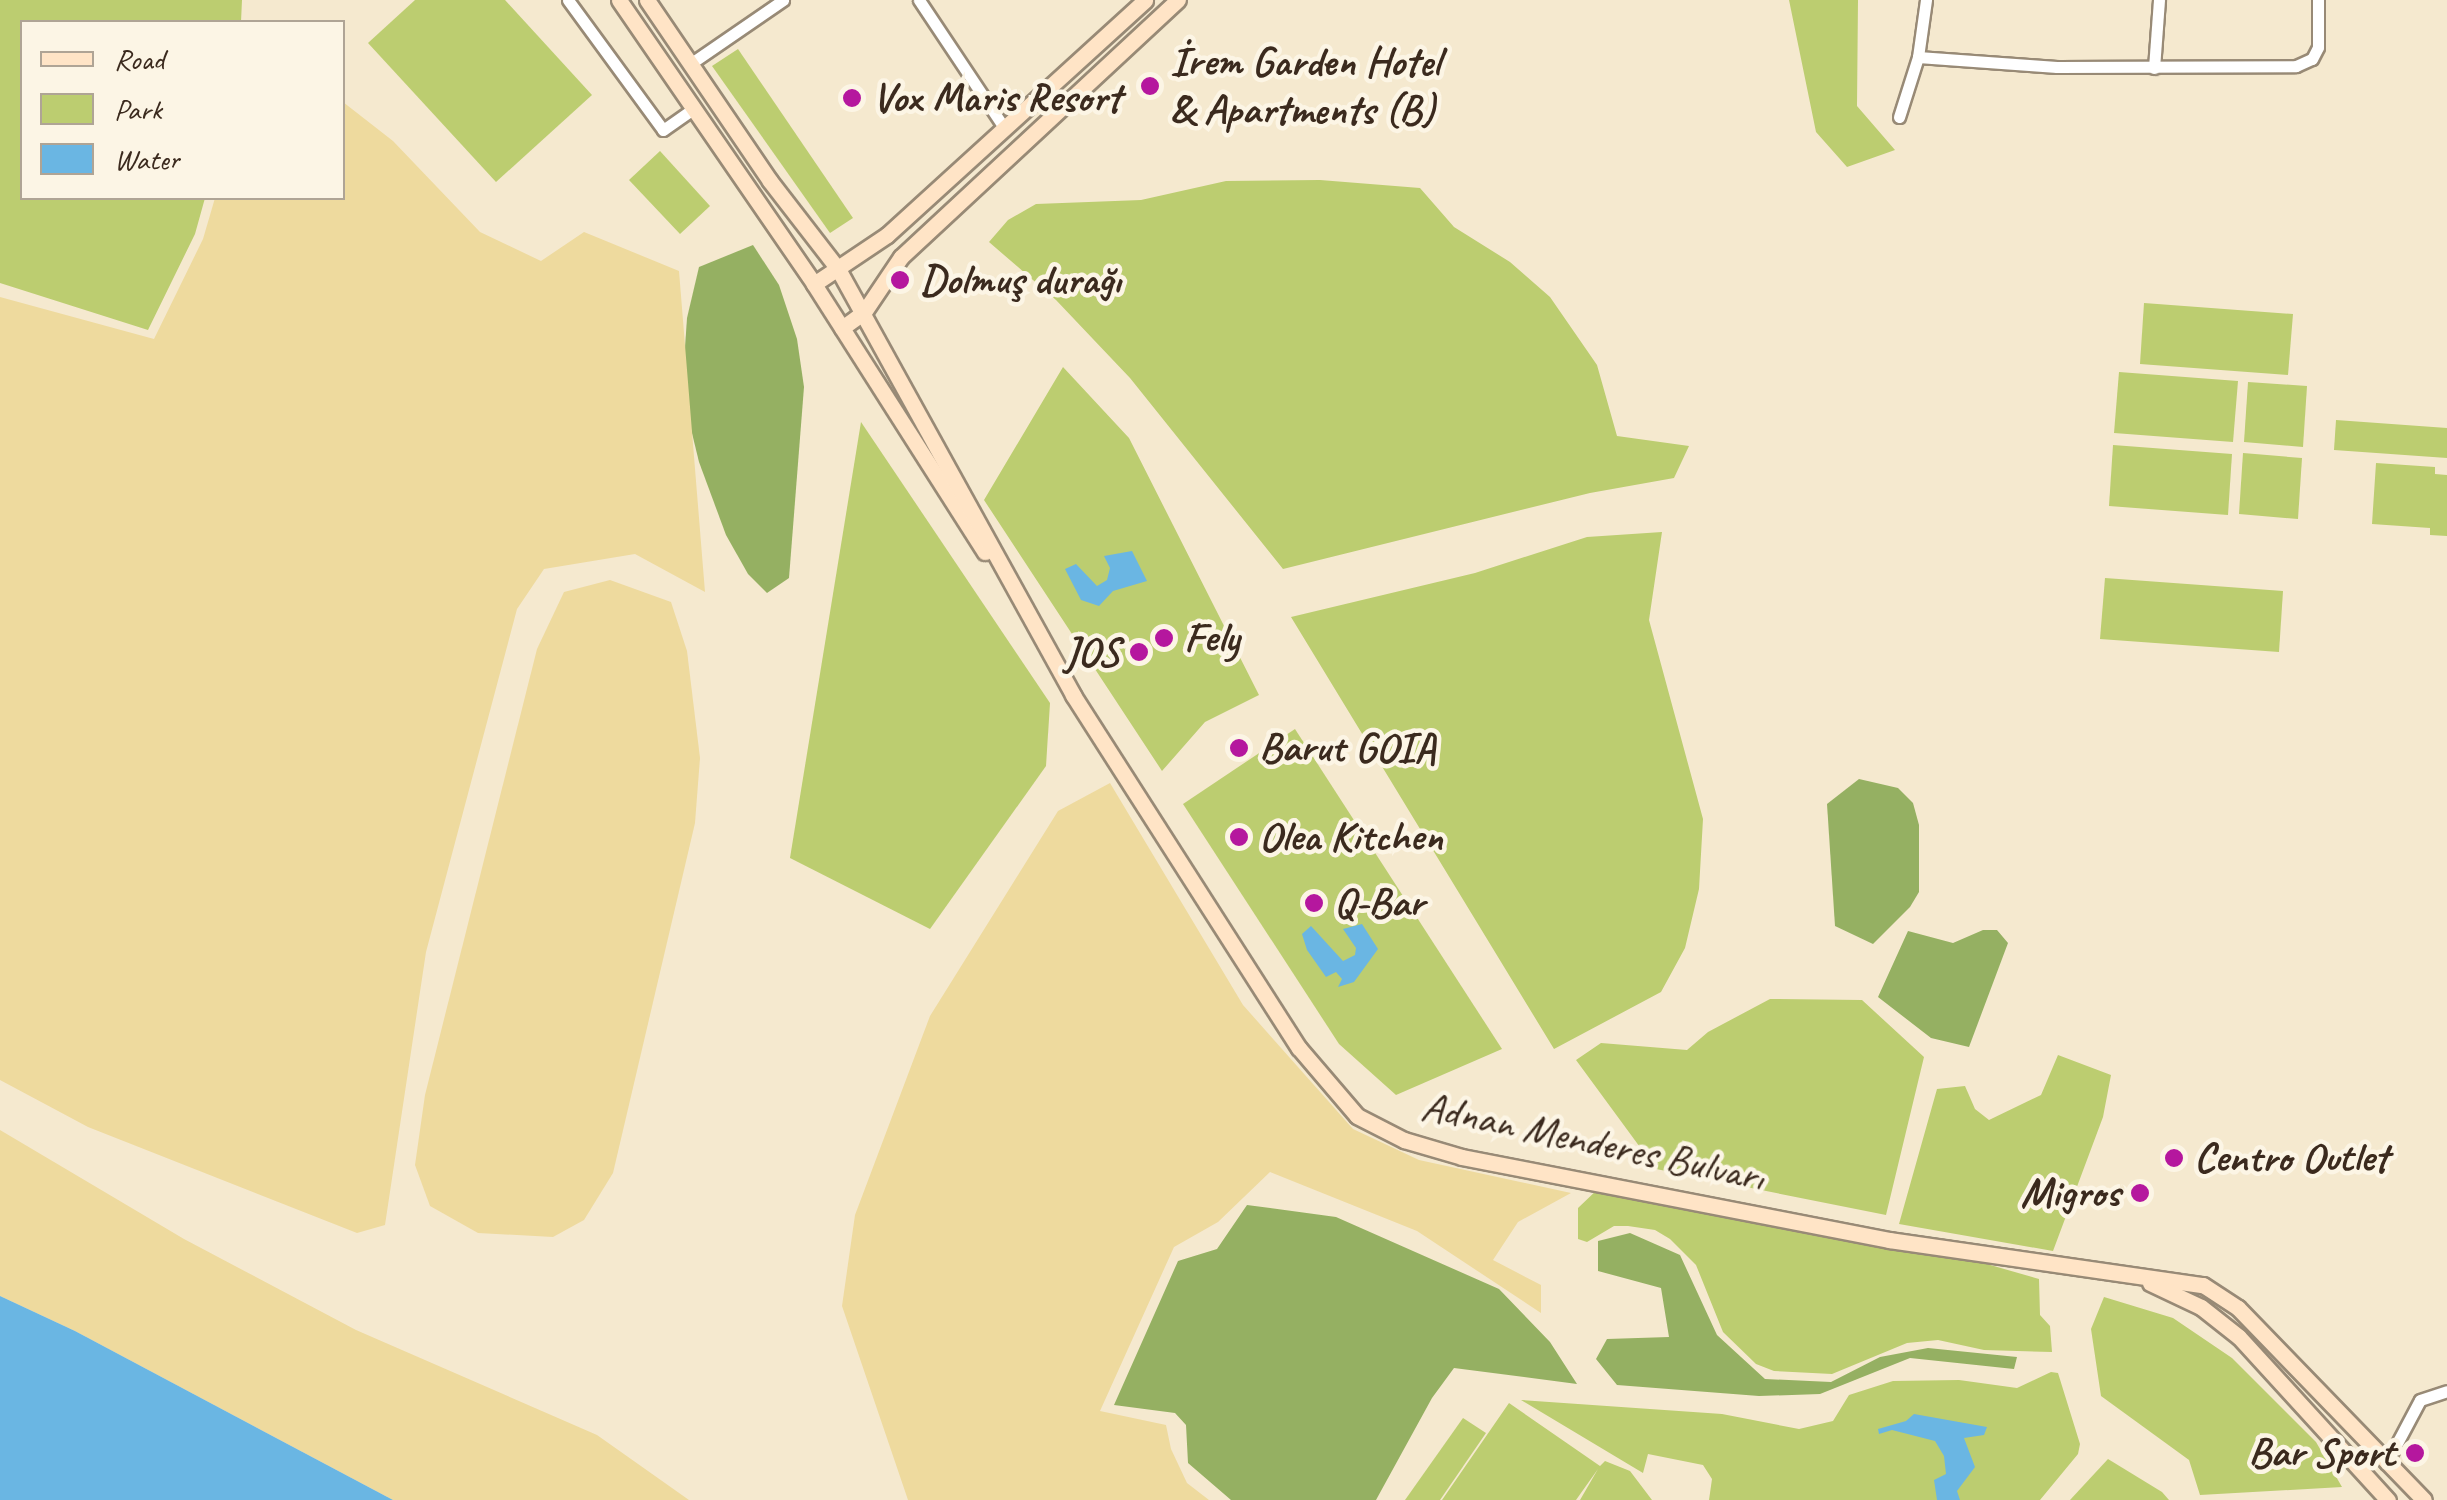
<!DOCTYPE html>
<html>
<head>
<meta charset="utf-8">
<style>
	body { margin:0 }
	#map { position:relative; width:2447px; height:1500px; overflow:hidden; background:#f5e9cf; font-family:Caveat,sans-serif }
	div>[style] { position:absolute }
	[style*='--x'] { left:calc(var(--x)*1px); top:calc(var(--y)*1px); width:calc(var(--w)*1px); rotate:calc(var(--a)*1deg) }
	.green>* { inset:0; background:#bccd70 }
	.forest>* { inset:0; background:#95b062 }
	.sand>* { inset:0; background:#eeda9e }
	.water>* { inset:0; background:#6ab6e3 }
	.roads { filter:drop-shadow(2px 0 #988a76) drop-shadow(-2px 0 #988a76) drop-shadow(0 2px #988a76) drop-shadow(0 -2px #988a76) }
	.minor>* { height:11px; margin:-5.5px; padding:0 5.5px; transform-origin:5.5px; border-radius:5.5px; background:#fff }
	.secondary>* { height:15px; margin:-7.5px; padding:0 7.5px; transform-origin:7.5px; border-radius:7.5px; background:#ffe4c6 }
	.dots>* { width:28px; height:28px; translate:-50% -50%; box-sizing:border-box; border:5px solid #fcf5e5; border-radius:50% }
	span { translate:-50% -50%; white-space:nowrap; text-align:center; line-height:1.15; -webkit-text-stroke:9px #fcf5e5; paint-order:stroke }
	.poi-label { font-size:42px; color:#3b2a1e; font-weight:700 }
	.left { translate:0 -50%; text-align:left }
	.right { translate:-100% -50%; text-align:right }
	.street-label { font-size:42px; color:#3b2a1e }
	.legend { position:absolute; left:20px; top:20px; width:325px; height:180px; box-sizing:border-box; background:#fcf5e5; border:2px solid #afa495; margin:0; padding:12px 18px; list-style:none; font-size:30px; color:#3b2a1e }
	.legend li { display:flex; align-items:center; gap:20px; height:50px }
	.legend b { width:50px; border:2px solid #afa495 }
</style>
</head>
<body>
<div id="map">
	<div class="green">
		<div style="clip-path:polygon(0 0,242px 0,241px 22px,22px 22px,22px 198px,205px 198px,195px 234px,148px 330px,0 283px)"></div>
		<div style="clip-path:polygon(415px 0,505px 0,592px 95px,496px 182px,368px 43px)"></div>
		<div style="clip-path:polygon(1789px 0,1858px 0,1857px 106px,1895px 150px,1847px 167px,1816px 132px)"></div>
		<div style="clip-path:polygon(738px 49px,853px 218px,830px 233px,712px 66px)"></div>
		<div style="clip-path:polygon(660px 151px,710px 206px,680px 234px,629px 180px)"></div>
		<div style="clip-path:polygon(1320px 180px,1420px 188px,1454px 227px,1510px 262px,1550px 297px,1597px 365px,1617px 436px,1689px 446px,1674px 478px,1590px 493px,1283px 569px,1130px 378px,1056px 300px,989px 242px,1008px 220px,1036px 204px,1141px 200px,1226px 181px)"></div>
		<div style="clip-path:polygon(2144px 303px,2293px 314px,2288px 375px,2140px 364px)"></div>
		<div style="clip-path:polygon(1063px 367px,1129px 438px,1259px 695px,1205px 722px,1162px 771px,984px 500px)"></div>
		<div style="clip-path:polygon(2119px 372px,2238px 381px,2233px 442px,2114px 433px)"></div>
		<div style="clip-path:polygon(2248px 382px,2307px 386px,2303px 447px,2244px 442px)"></div>
		<div style="clip-path:polygon(2336px 420px,2447px 428px,2447px 458px,2334px 450px)"></div>
		<div style="clip-path:polygon(861px 422px,1050px 703px,1046px 766px,930px 929px,790px 858px)"></div>
		<div style="clip-path:polygon(2113px 445px,2232px 454px,2228px 515px,2109px 506px)"></div>
		<div style="clip-path:polygon(2243px 453px,2302px 458px,2298px 519px,2239px 514px)"></div>
		<div style="clip-path:polygon(2376px 463px,2435px 467px,2435px 474px,2447px 475px,2447px 536px,2430px 535px,2430px 528px,2372px 524px)"></div>
		<div style="clip-path:polygon(1662px 532px,1649px 620px,1703px 819px,1699px 889px,1685px 948px,1661px 992px,1554px 1049px,1291px 617px,1475px 573px,1587px 537px)"></div>
		<div style="clip-path:polygon(2105px 578px,2283px 591px,2279px 652px,2100px 639px)"></div>
		<div style="clip-path:polygon(1295px 729px,1502px 1049px,1396px 1095px,1339px 1044px,1183px 804px)"></div>
		<div style="clip-path:polygon(1770px 999px,1862px 1000px,1924px 1057px,1886px 1215px,1656px 1169px,1576px 1060px,1601px 1043px,1687px 1050px,1708px 1032px)"></div>
		<div style="clip-path:polygon(2058px 1055px,2111px 1075px,2103px 1117px,2053px 1251px,1899px 1224px,1937px 1089px,1965px 1086px,1975px 1109px,1989px 1120px,2041px 1095px)"></div>
		<div style="clip-path:polygon(1599px 1188px,1973px 1260px,2039px 1279px,2040px 1315px,2050px 1326px,2052px 1352px,1984px 1350px,1938px 1340px,1907px 1343px,1832px 1374px,1774px 1371px,1756px 1364px,1723px 1332px,1696px 1265px,1670px 1239px,1655px 1230px,1628px 1226px,1614px 1226px,1587px 1242px,1578px 1239px,1578px 1208px)"></div>
		<div style="clip-path:polygon(2104px 1297px,2173px 1318px,2232px 1358px,2316px 1442px,2342px 1487px,2200px 1495px,2189px 1460px,2101px 1396px,2091px 1329px)"></div>
		<div style="clip-path:polygon(2051px 1372px,2058px 1373px,2080px 1444px,2078px 1454px,2040px 1500px,1709px 1500px,1712px 1479px,1703px 1465px,1648px 1454px,1643px 1473px,1521px 1400px,1722px 1414px,1799px 1429px,1833px 1421px,1849px 1395px,1893px 1381px,1959px 1380px,2017px 1388px)"></div>
		<div style="clip-path:polygon(1509px 1403px,1600px 1466px,1605px 1461px,1630px 1471px,1652px 1500px,1580px 1500px,1598px 1469px,1576px 1500px,1442px 1500px)"></div>
		<div style="clip-path:polygon(1463px 1418px,1486px 1433px,1440px 1500px,1405px 1500px)"></div>
		<div style="clip-path:polygon(2108px 1459px,2162px 1492px,2169px 1500px,2070px 1500px)"></div>
	</div>
	<div class="forest">
		<div style="clip-path:polygon(753px 245px,779px 285px,797px 339px,804px 387px,789px 578px,767px 593px,748px 574px,726px 535px,699px 462px,682px 392px,687px 318px,699px 267px)"></div>
		<div style="clip-path:polygon(1859px 779px,1898px 788px,1913px 803px,1919px 825px,1919px 892px,1910px 907px,1873px 944px,1835px 926px,1827px 804px)"></div>
		<div style="clip-path:polygon(1983px 930px,1997px 930px,2008px 943px,1969px 1047px,1931px 1038px,1878px 997px,1908px 931px,1953px 943px)"></div>
		<div style="clip-path:polygon(1247px 1205px,1336px 1217px,1499px 1289px,1550px 1342px,1577px 1384px,1454px 1368px,1432px 1398px,1376px 1500px,1231px 1500px,1188px 1463px,1186px 1425px,1175px 1413px,1114px 1405px,1178px 1261px,1217px 1249px)"></div>
		<div style="clip-path:polygon(1630px 1233px,1680px 1255px,1717px 1335px,1765px 1379px,1831px 1382px,1880px 1357px,1928px 1348px,2017px 1357px,2014px 1369px,1910px 1358px,1820px 1394px,1759px 1396px,1617px 1385px,1596px 1359px,1607px 1339px,1669px 1337px,1661px 1288px,1598px 1271px,1598px 1241px)"></div>
	</div>
	<div class="sand">
		<div style="clip-path:polygon(343px 102px,393px 141px,480px 232px,541px 261px,584px 232px,679px 271px,705px 592px,635px 554px,544px 569px,517px 609px,426px 952px,385px 1225px,357px 1233px,88px 1127px,0 1080px,0 297px,154px 339px,203px 239px,215px 198px,342px 198px)"></div>
		<div style="clip-path:polygon(610px 580px,671px 602px,687px 651px,700px 758px,695px 823px,613px 1173px,584px 1220px,553px 1237px,478px 1233px,430px 1206px,415px 1165px,425px 1095px,537px 649px,564px 592px)"></div>
		<div style="clip-path:polygon(1110px 783px,1243px 1005px,1353px 1129px,1419px 1160px,1571px 1193px,1518px 1222px,1493px 1260px,1541px 1285px,1541px 1313px,1417px 1231px,1270px 1172px,1218px 1222px,1174px 1247px,1100px 1411px,1166px 1425px,1171px 1449px,1187px 1483px,1209px 1500px,908px 1500px,842px 1306px,855px 1215px,930px 1016px,1058px 811px)"></div>
		<div style="clip-path:polygon(0 1130px,184px 1239px,356px 1330px,597px 1435px,689px 1500px,393px 1500px,75px 1331px,0 1296px)"></div>
	</div>
	<div class="water">
		<div style="clip-path:polygon(1132px 551px,1147px 581px,1113px 591px,1099px 606px,1081px 600px,1065px 569px,1076px 564px,1097px 586px,1107px 580px,1110px 568px,1104px 556px)"></div>
		<div style="clip-path:polygon(1362px 924px,1378px 949px,1354px 982px,1338px 987px,1342px 979px,1336px 972px,1326px 977px,1307px 950px,1302px 934px,1311px 926px,1343px 961px,1355px 955px,1356px 948px,1343px 929px)"></div>
		<div style="clip-path:polygon(0 1296px,75px 1331px,393px 1500px,0 1500px)"></div>
		<div style="clip-path:polygon(1914px 1414px,1987px 1427px,1984px 1435px,1964px 1438px,1975px 1467px,1957px 1491px,1960px 1500px,1937px 1500px,1934px 1480px,1946px 1474px,1944px 1456px,1935px 1441px,1892px 1430px,1879px 1434px,1878px 1429px,1906px 1421px)"></div>
	</div>
	<div class="roads">
		<div class="minor">
			<div style="--x:568;--y:0;--w:161;--a:53.8"></div>
			<div style="--x:663;--y:130;--w:37;--a:-35"></div>
			<div style="--x:919;--y:0;--w:155;--a:56.3"></div>
			<div style="--x:1918;--y:57;--w:139;--a:4.1"></div>
			<div style="--x:2057;--y:67;--w:239;--a:-0.2"></div>
			<div style="--x:2296;--y:66;--w:17;--a:-24"></div>
			<div style="--x:2312;--y:59;--w:13;--a:-63"></div>
			<div style="--x:2318;--y:47;--w:47;--a:-90"></div>
			<div style="--x:690;--y:64;--w:113;--a:-34.5"></div>
			<div style="--x:2154;--y:68;--w:68;--a:-85.8"></div>
			<div style="--x:1899;--y:117;--w:63;--a:-72.4"></div>
			<div style="--x:1918;--y:57;--w:58;--a:-82"></div>
			<div style="--x:2386;--y:1464;--w:72;--a:-62"></div>
			<div style="--x:2420;--y:1400;--w:28;--a:-18"></div>
		</div>
		<div class="secondary">
			<div style="--x:619;--y:0;--w:345;--a:55.5"></div>
			<div style="--x:814;--y:284;--w:318;--a:57.5"></div>
			<div style="--x:647;--y:0;--w:219;--a:55.8"></div>
			<div style="--x:770;--y:181;--w:111;--a:52.3"></div>
			<div style="--x:838;--y:269;--w:487;--a:61.1"></div>
			<div style="--x:1073;--y:695;--w:419;--a:57.4"></div>
			<div style="--x:1299;--y:1048;--w:89;--a:49.5"></div>
			<div style="--x:1357;--y:1116;--w:53;--a:27.1"></div>
			<div style="--x:1404;--y:1140;--w:60;--a:16.3"></div>
			<div style="--x:1462;--y:1157;--w:435;--a:11"></div>
			<div style="--x:1889;--y:1240;--w:317;--a:8.2"></div>
			<div style="--x:2203;--y:1285;--w:42;--a:33.3"></div>
			<div style="--x:2238;--y:1308;--w:267;--a:45.9"></div>
			<div style="--x:814;--y:284;--w:88;--a:-33.9"></div>
			<div style="--x:887;--y:235;--w:349;--a:-42.3"></div>
			<div style="--x:842;--y:328;--w:27;--a:-36"></div>
			<div style="--x:864;--y:312;--w:66;--a:-56.1"></div>
			<div style="--x:901;--y:257;--w:378;--a:-42.9"></div>
			<div style="--x:2150;--y:1283;--w:56;--a:25.2"></div>
			<div style="--x:2201;--y:1307;--w:48;--a:38.3"></div>
			<div style="--x:2239;--y:1337;--w:221;--a:47.6"></div>
		</div>
	</div>
	<div class="dots">
		<div style="left:1150px;top:86px;background:#b5179e"></div>
		<div style="left:852px;top:98px;background:#b5179e"></div>
		<div style="left:900px;top:280px;background:#b5179e"></div>
		<div style="left:1164px;top:638px;background:#b5179e"></div>
		<div style="left:1139px;top:652px;background:#b5179e"></div>
		<div style="left:1239px;top:748px;background:#b5179e"></div>
		<div style="left:1239px;top:837px;background:#b5179e"></div>
		<div style="left:1314px;top:903px;background:#b5179e"></div>
		<div style="left:2174px;top:1158px;background:#b5179e"></div>
		<div style="left:2140px;top:1193px;background:#b5179e"></div>
		<div style="left:2415px;top:1453px;background:#b5179e"></div>
	</div>
	<div class="poi-label">
		<span class="left" style="left:1170px;top:86px">İrem Garden Hotel<br>&amp; Apartments (B)</span>
		<span class="left" style="left:872px;top:98px">Vox Maris Resort</span>
		<span class="left" style="left:920px;top:280px">Dolmuş durağı</span>
		<span class="left" style="left:1184px;top:638px">Fely</span>
		<span class="right" style="left:1119px;top:652px">JOS</span>
		<span class="left" style="left:1259px;top:748px">Barut GOIA</span>
		<span class="left" style="left:1259px;top:837px">Olea Kitchen</span>
		<span class="left" style="left:1334px;top:903px">Q-Bar</span>
		<span class="left" style="left:2194px;top:1158px">Centro Outlet</span>
		<span class="right" style="left:2120px;top:1193px">Migros</span>
		<span class="right" style="left:2395px;top:1453px">Bar Sport</span>
	</div>
	<div class="street-label">
		<span style="left:1593px;top:1142px;rotate:12deg">Adnan Menderes Bulvarı</span>
	</div>
	<ul class="legend">
	<li><b style="height:12px;background:#ffe4c6"></b>Road</li>
	<li><b style="height:28px;background:#bccd70"></b>Park</li>
	<li><b style="height:28px;background:#6ab6e3"></b>Water</li>
	</ul>
</div>
</body>
</html>
